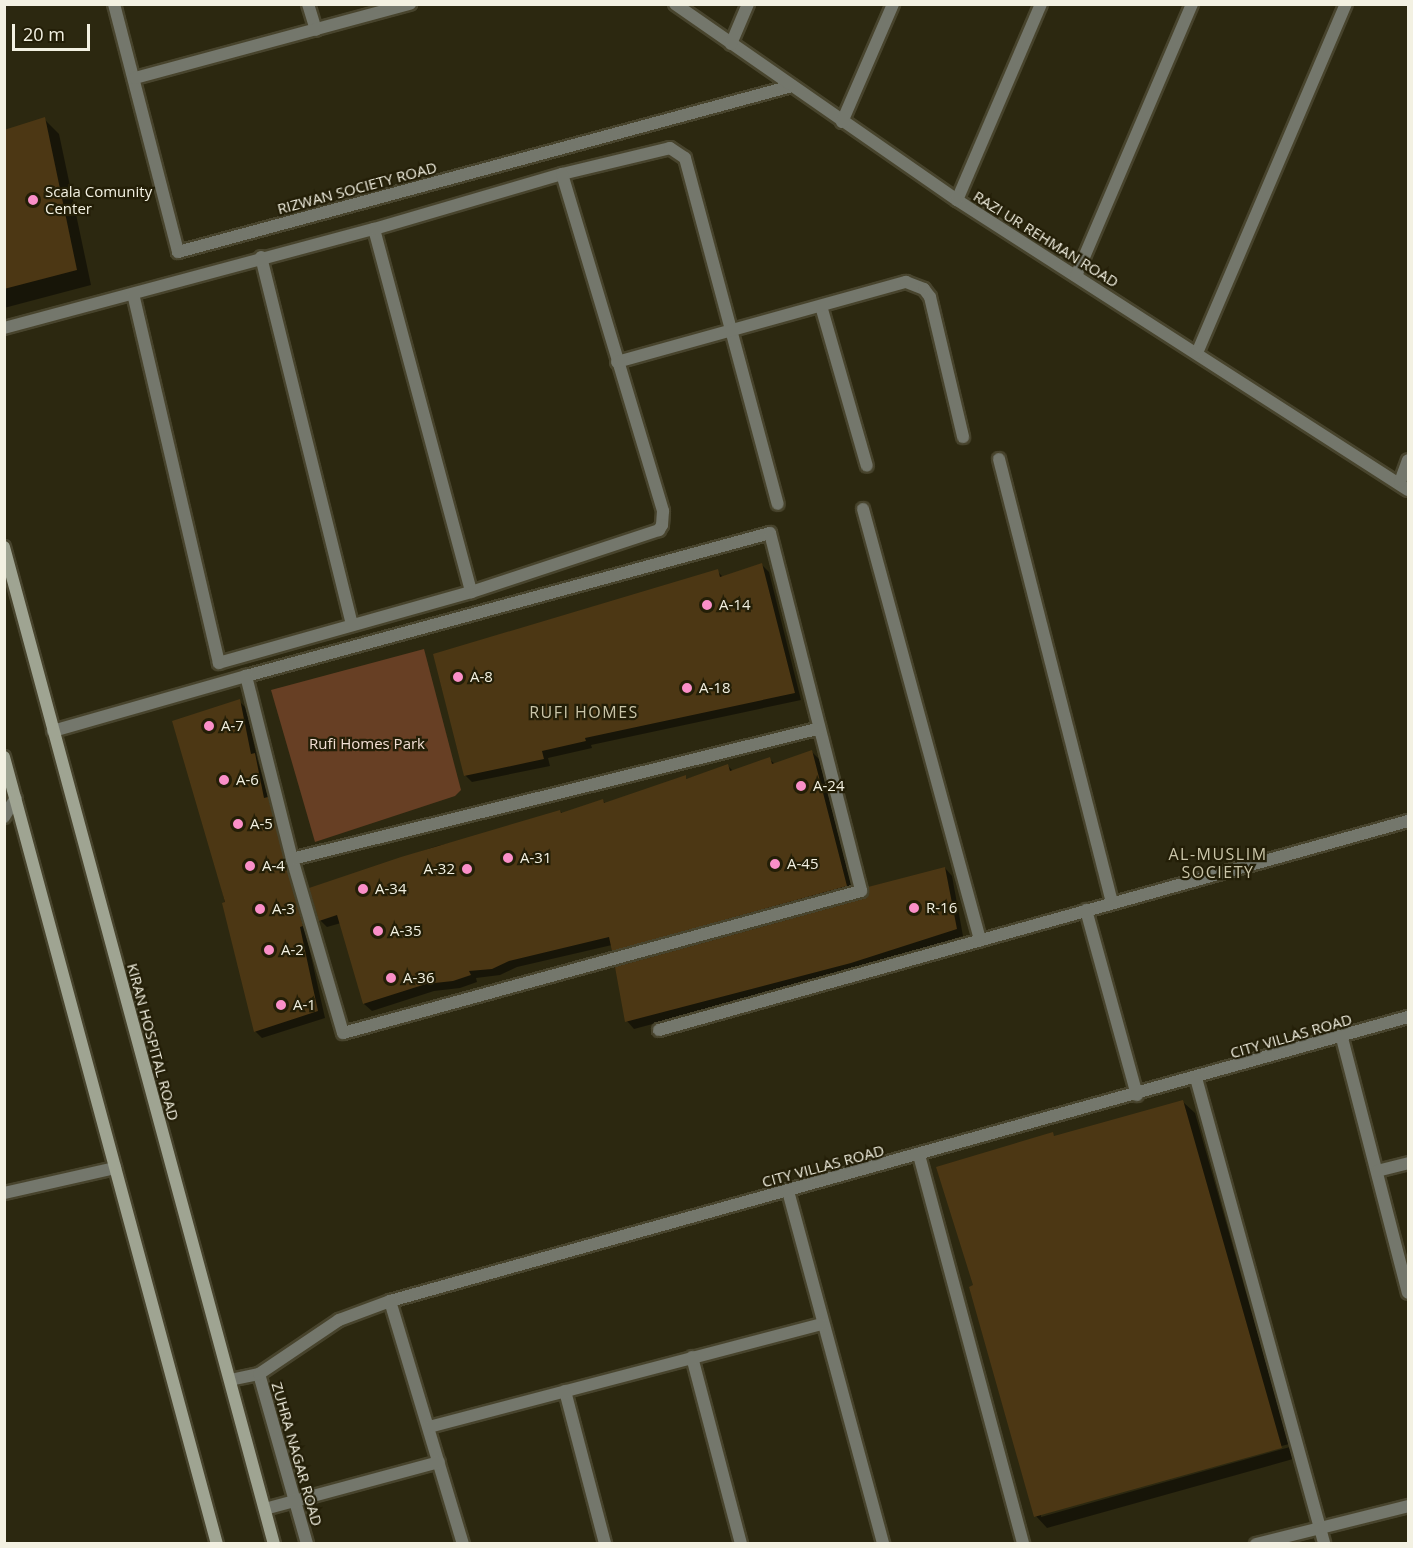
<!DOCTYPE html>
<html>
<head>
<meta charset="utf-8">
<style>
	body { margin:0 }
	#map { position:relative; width:1413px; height:1548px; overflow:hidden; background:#2c2810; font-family:"Open Sans",sans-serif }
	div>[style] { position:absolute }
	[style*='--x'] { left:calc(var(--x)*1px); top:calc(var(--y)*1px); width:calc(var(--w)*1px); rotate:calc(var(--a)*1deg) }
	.green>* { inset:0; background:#673f24 }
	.shadow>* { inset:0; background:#0007 }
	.building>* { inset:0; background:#4c3714 }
	.roads { filter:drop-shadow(2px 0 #48442d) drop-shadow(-2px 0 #48442d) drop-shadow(0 2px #48442d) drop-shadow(0 -2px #48442d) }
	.street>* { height:12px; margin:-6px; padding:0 6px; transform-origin:6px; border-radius:6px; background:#74776c }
	.secondary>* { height:12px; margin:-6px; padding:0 6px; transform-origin:6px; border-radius:6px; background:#9fa492 }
	.dots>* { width:16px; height:16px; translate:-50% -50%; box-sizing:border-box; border:3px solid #231e07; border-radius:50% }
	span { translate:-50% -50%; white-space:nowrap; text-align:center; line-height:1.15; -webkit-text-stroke:4.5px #231e07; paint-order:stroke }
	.street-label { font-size:15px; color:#f3f1e2 }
	.poi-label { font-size:15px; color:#f3f1e2 }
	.left { translate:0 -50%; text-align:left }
	.right { translate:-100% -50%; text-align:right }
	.park-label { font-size:15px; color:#f2dfd4 }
	.neighbourhood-label { font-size:16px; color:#cac5a9; letter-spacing:1.5px }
	.frame { position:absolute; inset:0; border:6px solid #f3f1e2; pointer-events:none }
	.scale { position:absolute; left:12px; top:24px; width:78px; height:27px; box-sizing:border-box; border:3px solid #f3f1e2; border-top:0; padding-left:8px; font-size:18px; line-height:21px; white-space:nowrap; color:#f3f1e2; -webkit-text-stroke:4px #231e07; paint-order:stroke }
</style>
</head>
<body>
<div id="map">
	<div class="green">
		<div style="clip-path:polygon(424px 649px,461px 790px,455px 796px,315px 842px,271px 690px)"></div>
	</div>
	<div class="shadow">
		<div style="clip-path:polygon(44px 119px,59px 134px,91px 285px,4px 308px,4px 131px)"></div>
		<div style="clip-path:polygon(762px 565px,769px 572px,801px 700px,591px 745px,592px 748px,548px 758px,550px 766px,472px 782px,465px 775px,717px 571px,724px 578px)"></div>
		<div style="clip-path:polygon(239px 701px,246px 708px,257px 758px,269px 801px,275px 806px,309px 933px,306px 934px,325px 1018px,262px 1038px,255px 1031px,215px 860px)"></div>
		<div style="clip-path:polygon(812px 752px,819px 759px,853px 893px,621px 957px,612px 945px,517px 967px,500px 975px,476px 978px,477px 982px,460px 988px,434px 991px,372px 1011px,364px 1004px,341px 923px,327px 927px,320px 920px,311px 889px,437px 846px,478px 837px,560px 811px,563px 814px,603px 801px,606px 804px,728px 766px,733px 771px,769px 759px,775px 764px)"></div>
		<div style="clip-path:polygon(945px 868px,952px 876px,963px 936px,858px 969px,634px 1029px,627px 1021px,864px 900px)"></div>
		<div style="clip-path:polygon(1183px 1102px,1195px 1113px,1289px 1444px,1041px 1513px,1041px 1517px,1290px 1447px,1293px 1459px,1047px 1528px,1036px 1516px,975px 1286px,1052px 1134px,1055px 1137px)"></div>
	</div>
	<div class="building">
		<div style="clip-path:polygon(45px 117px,77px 270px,4px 289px,4px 130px)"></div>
		<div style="clip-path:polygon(762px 563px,795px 693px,585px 738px,586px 741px,542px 751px,544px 759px,464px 776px,433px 654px,718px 569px,720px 577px)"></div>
		<div style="clip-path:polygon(240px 699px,251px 754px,255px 753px,264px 798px,268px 797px,303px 926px,300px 927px,318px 1011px,254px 1032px,222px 903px,225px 902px,172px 721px)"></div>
		<div style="clip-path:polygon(812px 750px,847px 886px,612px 951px,609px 937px,509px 961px,492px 969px,469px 971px,471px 975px,453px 981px,426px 984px,363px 1004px,337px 915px,319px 921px,309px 888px,401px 857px,560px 810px,561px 813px,603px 799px,604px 803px,686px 775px,686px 779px,728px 764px,730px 771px,770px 757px,772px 764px)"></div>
		<div style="clip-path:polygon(945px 867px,957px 929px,851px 963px,625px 1022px,615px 967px,863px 899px,868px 887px)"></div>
		<div style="clip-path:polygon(1183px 1100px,1282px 1448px,1034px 1517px,969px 1287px,973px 1285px,936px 1167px,1053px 1132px,1054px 1136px)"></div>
	</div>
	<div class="roads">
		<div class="street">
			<div style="--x:114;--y:4;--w:256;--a:75.5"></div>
			<div style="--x:178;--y:252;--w:636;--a:-15.13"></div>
			<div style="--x:308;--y:4;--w:27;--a:73"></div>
			<div style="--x:675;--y:4;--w:343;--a:34.8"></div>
			<div style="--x:957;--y:200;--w:536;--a:32.74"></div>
			<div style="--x:731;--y:44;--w:43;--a:-67"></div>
			<div style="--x:135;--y:78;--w:285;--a:-15.1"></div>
			<div style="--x:842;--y:122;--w:129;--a:-66.6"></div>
			<div style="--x:562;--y:174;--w:111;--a:-13.5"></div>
			<div style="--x:670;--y:148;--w:18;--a:34"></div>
			<div style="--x:685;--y:158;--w:358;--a:75"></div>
			<div style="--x:957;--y:200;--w:213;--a:-66.8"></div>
			<div style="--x:374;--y:229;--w:376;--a:75"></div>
			<div style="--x:261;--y:257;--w:379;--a:76.1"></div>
			<div style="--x:1076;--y:276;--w:296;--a:-66.9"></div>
			<div style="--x:821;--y:306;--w:166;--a:74"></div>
			<div style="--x:4;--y:328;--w:383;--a:-15"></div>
			<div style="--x:374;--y:229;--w:196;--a:-16.3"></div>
			<div style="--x:562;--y:174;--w:352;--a:73.3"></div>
			<div style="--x:663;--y:511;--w:14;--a:94"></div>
			<div style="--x:662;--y:525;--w:6;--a:121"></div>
			<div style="--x:659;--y:530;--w:198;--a:161.7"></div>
			<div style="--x:471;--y:592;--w:262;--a:164.3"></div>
			<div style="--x:219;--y:663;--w:379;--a:-103.1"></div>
			<div style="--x:1197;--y:353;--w:379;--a:-66.9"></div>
			<div style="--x:617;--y:362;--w:300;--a:-15.5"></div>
			<div style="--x:906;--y:282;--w:19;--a:21"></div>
			<div style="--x:924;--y:289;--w:10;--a:53"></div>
			<div style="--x:930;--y:297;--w:144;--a:76.7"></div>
			<div style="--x:999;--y:459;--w:457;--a:75.7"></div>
			<div style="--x:1400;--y:482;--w:23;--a:-70"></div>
			<div style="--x:863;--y:509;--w:447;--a:74.8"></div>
			<div style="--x:53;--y:731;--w:201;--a:-15.9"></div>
			<div style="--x:246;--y:676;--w:543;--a:-15.26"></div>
			<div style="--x:770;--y:533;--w:369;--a:75.7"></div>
			<div style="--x:861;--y:891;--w:537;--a:164.67"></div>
			<div style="--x:343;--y:1033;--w:181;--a:-106.3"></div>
			<div style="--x:292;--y:859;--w:189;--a:-104.1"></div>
			<div style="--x:4;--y:817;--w:22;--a:-58"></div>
			<div style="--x:292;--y:859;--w:541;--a:-13.91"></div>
			<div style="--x:1086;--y:910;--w:192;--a:74.6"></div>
			<div style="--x:659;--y:1030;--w:778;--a:-15.59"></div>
			<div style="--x:1342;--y:1038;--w:263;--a:75.5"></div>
			<div style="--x:1196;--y:1078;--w:483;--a:74.6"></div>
			<div style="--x:919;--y:1155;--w:403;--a:75"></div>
			<div style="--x:1377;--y:1171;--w:32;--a:-14"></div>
			<div style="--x:788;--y:1191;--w:366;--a:74.9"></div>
			<div style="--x:4;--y:1193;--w:114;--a:-12.7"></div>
			<div style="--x:390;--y:1301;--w:254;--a:73.3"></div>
			<div style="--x:692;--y:1357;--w:193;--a:75.3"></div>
			<div style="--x:259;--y:1374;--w:177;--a:74.2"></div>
			<div style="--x:230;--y:1380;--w:30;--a:-12"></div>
			<div style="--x:259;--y:1374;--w:97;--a:-34"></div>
			<div style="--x:339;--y:1320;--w:54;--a:-20.4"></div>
			<div style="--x:390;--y:1301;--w:1057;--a:-15.59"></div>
			<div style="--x:565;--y:1391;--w:158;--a:75.3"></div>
			<div style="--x:429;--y:1427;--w:405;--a:-14.7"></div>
			<div style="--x:265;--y:1509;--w:180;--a:-15.1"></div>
			<div style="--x:1256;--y:1544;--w:157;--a:-14"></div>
		</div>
		<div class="secondary">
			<div style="--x:4;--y:547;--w:1033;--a:74.85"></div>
			<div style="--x:4;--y:757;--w:815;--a:74.86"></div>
		</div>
	</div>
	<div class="dots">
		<div style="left:33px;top:200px;background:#fa8fc8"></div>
		<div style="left:707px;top:605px;background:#fa8fc8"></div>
		<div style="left:458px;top:677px;background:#fa8fc8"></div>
		<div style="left:687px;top:688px;background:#fa8fc8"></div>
		<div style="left:209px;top:726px;background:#fa8fc8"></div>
		<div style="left:224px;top:780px;background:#fa8fc8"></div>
		<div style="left:801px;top:786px;background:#fa8fc8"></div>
		<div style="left:238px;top:824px;background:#fa8fc8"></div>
		<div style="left:508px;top:858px;background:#fa8fc8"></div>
		<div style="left:775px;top:864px;background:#fa8fc8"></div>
		<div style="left:250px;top:866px;background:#fa8fc8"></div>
		<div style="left:467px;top:869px;background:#fa8fc8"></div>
		<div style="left:363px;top:889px;background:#fa8fc8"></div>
		<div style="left:914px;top:908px;background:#fa8fc8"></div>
		<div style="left:260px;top:909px;background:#fa8fc8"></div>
		<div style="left:378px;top:931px;background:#fa8fc8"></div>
		<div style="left:269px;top:950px;background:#fa8fc8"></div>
		<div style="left:391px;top:978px;background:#fa8fc8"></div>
		<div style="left:281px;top:1005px;background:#fa8fc8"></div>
	</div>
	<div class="street-label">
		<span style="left:357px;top:188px;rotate:-15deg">RIZWAN SOCIETY ROAD</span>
		<span style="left:1046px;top:239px;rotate:32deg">RAZI UR REHMAN ROAD</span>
		<span style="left:1291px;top:1036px;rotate:-16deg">CITY VILLAS ROAD</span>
		<span style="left:153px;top:1042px;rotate:75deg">KIRAN HOSPITAL ROAD</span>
		<span style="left:823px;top:1166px;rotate:-15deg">CITY VILLAS ROAD</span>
		<span style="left:297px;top:1454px;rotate:74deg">ZUHRA NAGAR ROAD</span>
	</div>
	<div class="poi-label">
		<span class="left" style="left:45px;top:200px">Scala Comunity<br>Center</span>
		<span class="left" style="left:719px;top:605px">A-14</span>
		<span class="left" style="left:470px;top:677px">A-8</span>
		<span class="left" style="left:699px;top:688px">A-18</span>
		<span class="left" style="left:221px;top:726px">A-7</span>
		<span class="left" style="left:236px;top:780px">A-6</span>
		<span class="left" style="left:813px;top:786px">A-24</span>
		<span class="left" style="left:250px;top:824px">A-5</span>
		<span class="left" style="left:520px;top:858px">A-31</span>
		<span class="left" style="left:787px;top:864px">A-45</span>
		<span class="left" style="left:262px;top:866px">A-4</span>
		<span class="right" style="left:455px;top:869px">A-32</span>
		<span class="left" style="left:375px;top:889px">A-34</span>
		<span class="left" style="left:926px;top:908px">R-16</span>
		<span class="left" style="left:272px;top:909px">A-3</span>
		<span class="left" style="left:390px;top:931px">A-35</span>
		<span class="left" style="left:281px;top:950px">A-2</span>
		<span class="left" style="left:403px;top:978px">A-36</span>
		<span class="left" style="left:293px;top:1005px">A-1</span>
	</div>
	<div class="park-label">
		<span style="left:367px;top:744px">Rufi Homes Park</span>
	</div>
	<div class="neighbourhood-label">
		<span style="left:584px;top:712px">RUFI HOMES</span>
		<span style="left:1218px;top:863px">AL-MUSLIM<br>SOCIETY</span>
	</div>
	<div class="frame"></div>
	<div class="scale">20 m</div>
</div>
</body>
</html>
